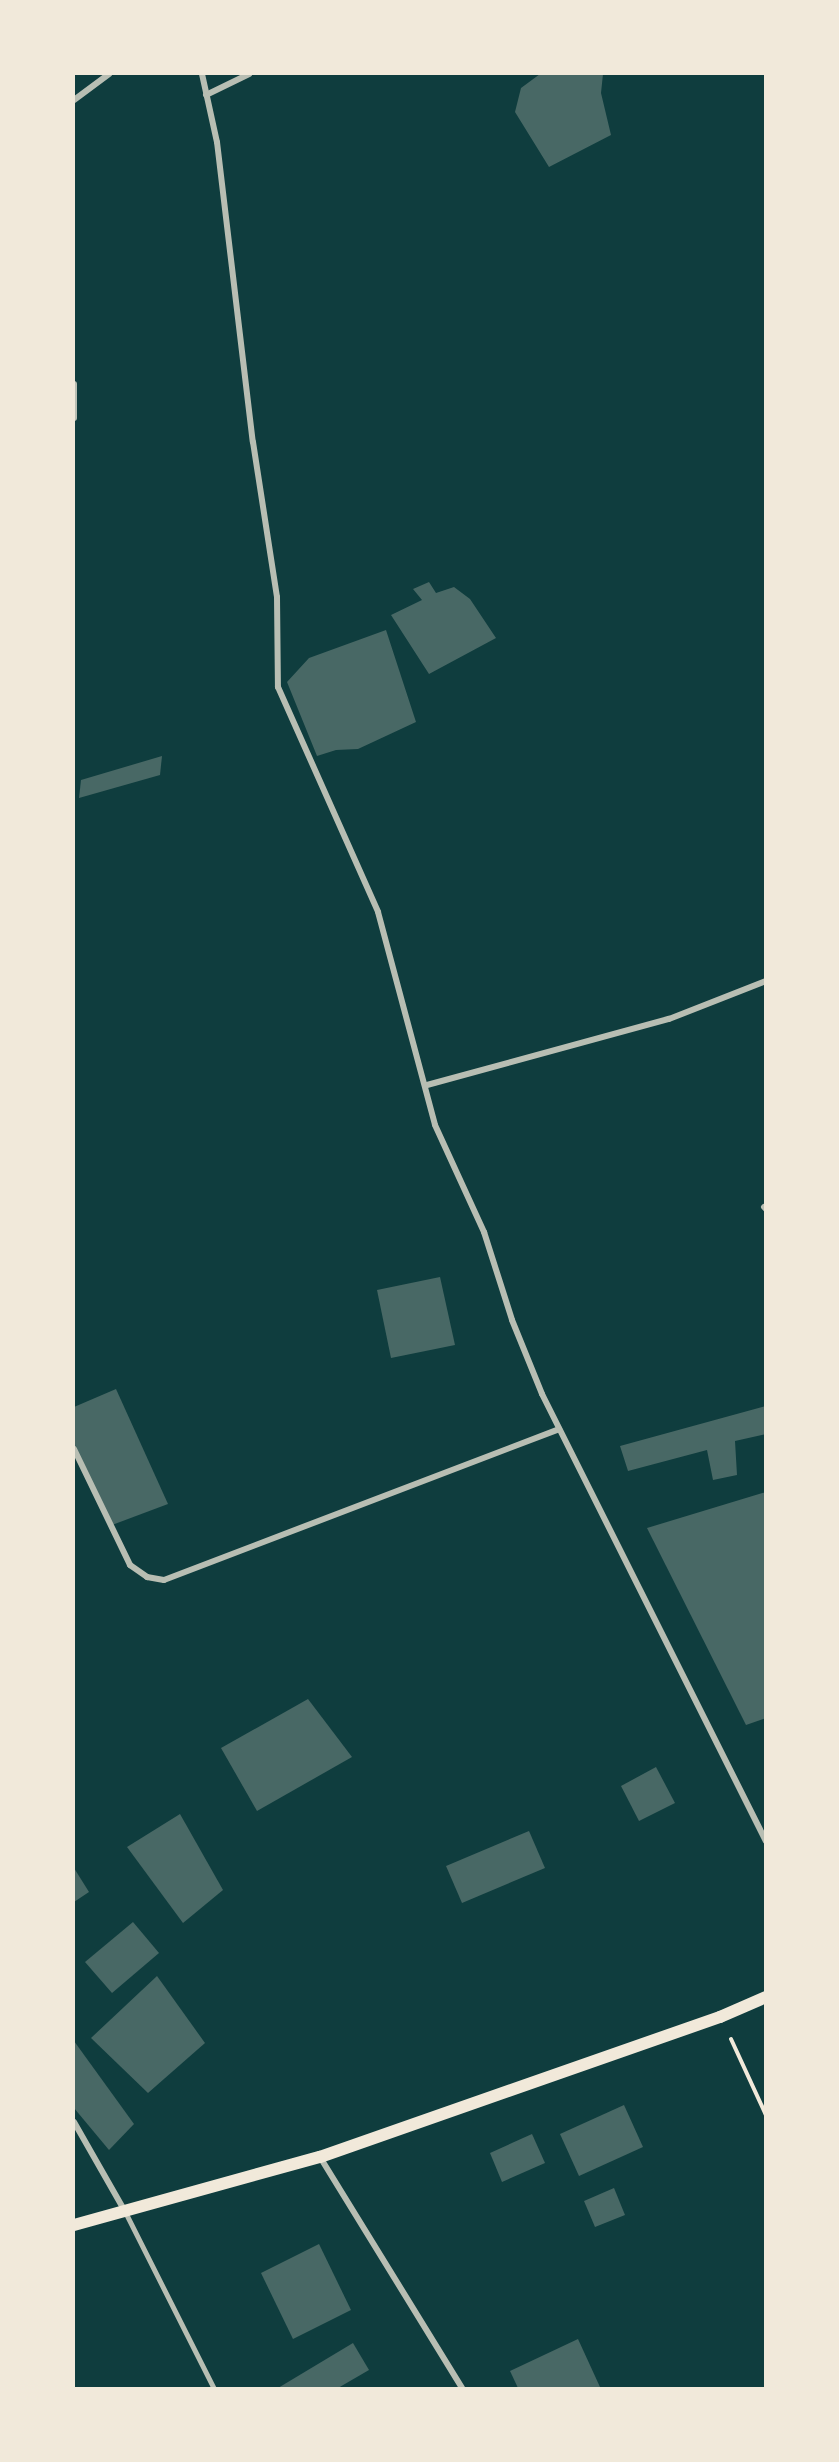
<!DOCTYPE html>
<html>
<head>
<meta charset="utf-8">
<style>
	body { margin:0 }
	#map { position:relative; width:839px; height:2462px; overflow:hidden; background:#0f3d3e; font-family:Karla,sans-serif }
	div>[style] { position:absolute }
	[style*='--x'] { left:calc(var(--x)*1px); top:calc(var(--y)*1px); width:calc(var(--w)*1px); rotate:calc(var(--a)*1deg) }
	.building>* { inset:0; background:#486865 }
	.path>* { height:4px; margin:-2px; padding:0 2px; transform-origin:2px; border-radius:2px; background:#f1e9da }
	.service>* { height:4.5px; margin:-2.25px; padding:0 2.25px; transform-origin:2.25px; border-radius:2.25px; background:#b8beb3 }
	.minor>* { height:6px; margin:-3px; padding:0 3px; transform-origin:3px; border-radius:3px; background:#b8beb3 }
	.secondary>* { height:12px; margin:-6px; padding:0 6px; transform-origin:6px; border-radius:6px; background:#f1e9da }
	span { translate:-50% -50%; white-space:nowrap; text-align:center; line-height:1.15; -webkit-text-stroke:4.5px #f1e9da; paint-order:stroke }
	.frame { position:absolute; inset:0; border:75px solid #f1e9da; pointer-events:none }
</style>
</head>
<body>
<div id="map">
	<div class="building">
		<div style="clip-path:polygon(540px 74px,603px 74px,601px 93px,611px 135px,549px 167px,515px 112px,521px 88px)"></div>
		<div style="clip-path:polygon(429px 582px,436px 593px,454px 587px,470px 599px,496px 638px,429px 674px,391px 615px,422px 600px,413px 589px)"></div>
		<div style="clip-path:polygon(386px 630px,416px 722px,358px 749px,336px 750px,317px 756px,287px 682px,309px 658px)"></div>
		<div style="clip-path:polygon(162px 756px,160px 775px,79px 798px,81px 780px)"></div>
		<div style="clip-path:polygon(440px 1277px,455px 1345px,391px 1358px,377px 1290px)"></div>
		<div style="clip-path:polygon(116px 1389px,168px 1504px,112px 1525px,74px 1444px,74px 1407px)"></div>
		<div style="clip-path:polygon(766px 1406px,766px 1434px,735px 1441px,737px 1475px,713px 1480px,707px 1450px,628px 1471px,620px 1446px)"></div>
		<div style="clip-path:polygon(766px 1492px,766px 1718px,746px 1725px,647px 1528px)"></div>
		<div style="clip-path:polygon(308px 1699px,352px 1757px,257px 1811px,221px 1748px)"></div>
		<div style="clip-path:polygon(656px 1767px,675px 1803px,639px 1821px,621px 1786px)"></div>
		<div style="clip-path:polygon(180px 1814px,223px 1890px,183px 1923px,127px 1847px)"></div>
		<div style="clip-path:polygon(529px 1831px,545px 1868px,462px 1903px,446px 1866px)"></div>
		<div style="clip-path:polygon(74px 1868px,89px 1892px,74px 1902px)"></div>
		<div style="clip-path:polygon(133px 1922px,159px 1953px,112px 1993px,85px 1962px)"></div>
		<div style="clip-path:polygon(157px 1976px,205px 2043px,148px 2093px,91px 2038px)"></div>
		<div style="clip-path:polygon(74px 2041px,134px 2124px,109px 2150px,74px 2108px)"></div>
		<div style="clip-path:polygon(624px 2105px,643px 2147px,579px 2176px,560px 2134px)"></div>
		<div style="clip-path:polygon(532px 2134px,545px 2163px,502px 2182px,490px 2153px)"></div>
		<div style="clip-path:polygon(614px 2188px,625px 2215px,595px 2227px,584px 2201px)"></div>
		<div style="clip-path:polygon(319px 2244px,351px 2310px,293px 2339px,261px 2273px)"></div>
		<div style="clip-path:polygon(578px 2339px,600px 2387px,518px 2388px,510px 2371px)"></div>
		<div style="clip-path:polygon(353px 2343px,369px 2370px,338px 2388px,278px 2388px)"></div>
	</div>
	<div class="path">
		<div style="--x:731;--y:2039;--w:84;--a:65.3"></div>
	</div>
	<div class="service">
		<div style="--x:126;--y:2213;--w:196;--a:63.3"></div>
	</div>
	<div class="minor">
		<div style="--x:202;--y:74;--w:70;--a:77.6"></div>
		<div style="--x:217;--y:142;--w:302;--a:83.2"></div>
		<div style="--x:253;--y:442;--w:157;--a:81.2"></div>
		<div style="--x:277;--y:597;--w:90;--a:89.4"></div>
		<div style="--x:278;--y:687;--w:246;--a:66"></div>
		<div style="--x:378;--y:912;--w:220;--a:75"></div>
		<div style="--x:435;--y:1125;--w:118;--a:65.4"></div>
		<div style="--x:484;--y:1232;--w:92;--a:72.3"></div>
		<div style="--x:512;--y:1320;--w:80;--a:67.9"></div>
		<div style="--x:542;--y:1394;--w:500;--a:63.4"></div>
		<div style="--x:206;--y:95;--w:48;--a:-26"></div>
		<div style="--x:74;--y:100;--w:44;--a:-36.6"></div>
		<div style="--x:74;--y:384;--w:34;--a:90"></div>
		<div style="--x:427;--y:1085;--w:251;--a:-15.3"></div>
		<div style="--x:669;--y:1019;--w:104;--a:-21.4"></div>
		<div style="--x:764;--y:1207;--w:3;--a:45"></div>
		<div style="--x:74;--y:1449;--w:129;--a:64.2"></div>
		<div style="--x:130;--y:1565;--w:21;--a:35"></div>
		<div style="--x:147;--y:1577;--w:17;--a:10"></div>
		<div style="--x:164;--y:1580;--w:423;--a:-20.9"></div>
		<div style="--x:74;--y:2122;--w:105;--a:60.3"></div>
		<div style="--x:320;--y:2157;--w:271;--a:58.4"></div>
	</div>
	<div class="secondary">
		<div style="--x:74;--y:2225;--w:255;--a:-15.5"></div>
		<div style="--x:320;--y:2157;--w:424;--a:-19.3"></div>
		<div style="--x:720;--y:2017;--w:50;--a:-23.5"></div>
	</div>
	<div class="frame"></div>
</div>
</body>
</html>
